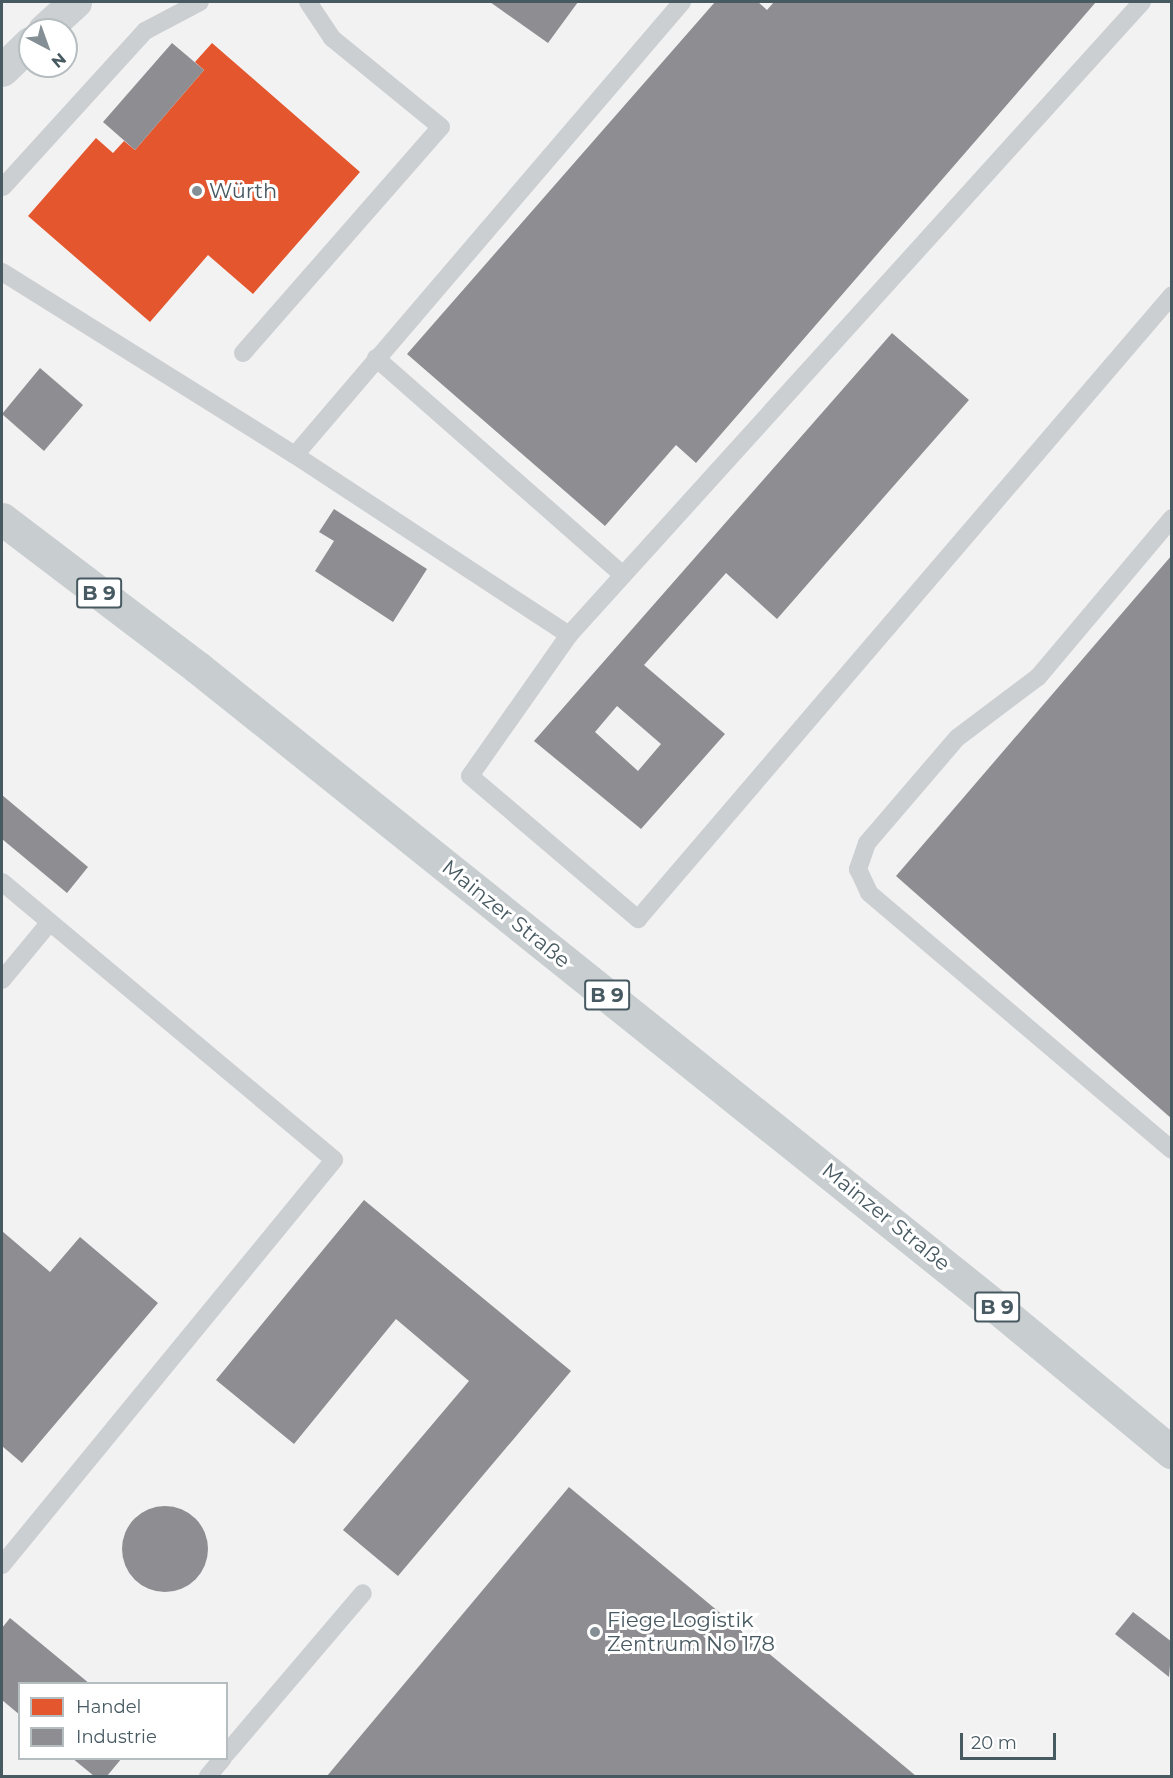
<!DOCTYPE html>
<html>
<head>
<meta charset="utf-8">
<style>
	body { margin:0 }
	#map { position:relative; width:1173px; height:1778px; overflow:hidden; background:#f3f2f2; font-family:Montserrat,sans-serif }
	div>[style] { position:absolute }
	[style*='--x'] { left:calc(var(--x)*1px); top:calc(var(--y)*1px); width:calc(var(--w)*1px); rotate:calc(var(--a)*1deg) }
	.shops>* { inset:0; background:#e4572e }
	.industry>* { inset:0; background:#8d8d92 }
	.round { border-radius:50% }
	.lane>* { height:18px; margin:-9px; padding:0 9px; transform-origin:9px; border-radius:9px; background:#cbcfd2 }
	.secondary>* { height:33px; margin:-16.5px; padding:0 16.5px; transform-origin:16.5px; border-radius:16.5px; background:#ccd0d3 }
	.primary>* { height:33px; margin:-16.5px; padding:0 16.5px; transform-origin:16.5px; border-radius:16.5px; background:#c8cdd0 }
	.dots>* { width:16px; height:16px; translate:-50% -50%; box-sizing:border-box; border:3px solid #fff; border-radius:50% }
	span { translate:-50% -50%; white-space:nowrap; text-align:center; line-height:1.15; -webkit-text-stroke:6px #fff; paint-order:stroke }
	.shield-label span { padding:2px 4px; background:#fff; border:2px solid; border-radius:4px; -webkit-text-stroke-width:0 }
	.shield-label { font-size:20px; color:#475961; font-weight:700 }
	.poi-label { font-size:21px; color:#475961 }
	.left { translate:0 -50%; text-align:left }
	.street-label { font-size:21px; color:#475961 }
	.frame { position:absolute; inset:0; border:3px solid #475961; pointer-events:none }
	.legend { position:absolute; left:18px; top:1682px; width:210px; height:78px; box-sizing:border-box; background:#fff; border:2px solid #b5bdc0; margin:0; padding:8px 10px; list-style:none; font-size:18px; color:#475961 }
	.legend li { display:flex; align-items:center; gap:12px; height:30px }
	.legend b { width:30px; border:2px solid #b5bdc0 }
	.north { position:absolute; left:18px; top:18px; width:60px; height:60px; box-sizing:border-box; background:#fff; border:2px solid #b5bdc0; border-radius:50%; rotate:139deg; font-size:16px; font-weight:700; line-height:24px; text-align:center; color:#475961 }
	.north::after { content:''; display:block; margin:auto; width:21px; height:27px; background:#838f94; clip-path:polygon(50% 0,100% 100%,50% 72%,0 100%) }
	.scale { position:absolute; left:960px; top:1733px; width:96px; height:27px; box-sizing:border-box; border:3px solid #475961; border-top:0; padding-left:8px; font-size:18px; line-height:21px; white-space:nowrap; color:#475961; -webkit-text-stroke:4px #fff; paint-order:stroke }
</style>
</head>
<body>
<div id="map">
	<div class="shops">
		<div style="clip-path:polygon(212px 43px,360px 172px,253px 294px,208px 255px,150px 322px,28px 216px,96px 138px,113px 153px,124px 141px,135px 150px,204px 70px,195px 62px)"></div>
	</div>
	<div class="industry">
		<div style="clip-path:polygon(490px 2px,578px 2px,548px 43px)"></div>
		<div style="clip-path:polygon(715px 2px,758px 2px,767px 10px,774px 2px,1096px 2px,696px 463px,676px 445px,605px 526px,407px 354px)"></div>
		<div style="clip-path:polygon(172px 43px,204px 70px,135px 150px,103px 122px)"></div>
		<div style="clip-path:polygon(evenodd,892px 333px,969px 400px,777px 619px,726px 573px,644px 665px,725px 734px,641px 829px,534px 741px,892px 333px,617px 706px,661px 744px,638px 771px,595px 732px,617px 706px)"></div>
		<div style="clip-path:polygon(40px 368px,83px 405px,44px 451px,2px 414px)"></div>
		<div style="clip-path:polygon(334px 509px,427px 569px,393px 622px,315px 571px,334px 541px,319px 532px)"></div>
		<div style="clip-path:polygon(1172px 555px,1172px 1119px,896px 876px)"></div>
		<div style="clip-path:polygon(2px 795px,88px 867px,67px 893px,2px 839px)"></div>
		<div style="clip-path:polygon(364px 1200px,571px 1371px,398px 1576px,343px 1530px,469px 1381px,396px 1319px,294px 1444px,216px 1380px)"></div>
		<div style="clip-path:polygon(2px 1231px,50px 1272px,80px 1237px,158px 1303px,22px 1463px,2px 1446px)"></div>
		<div style="clip-path:polygon(569px 1487px,916px 1776px,327px 1776px)"></div>
		<div class="round" style="left:122px;top:1506px;width:86px;height:86px"></div>
		<div style="clip-path:polygon(1133px 1612px,1172px 1642px,1169px 1677px,1115px 1634px)"></div>
		<div style="clip-path:polygon(10px 1618px,90px 1684px,20px 1684px,20px 1715px,2px 1700px,2px 1628px)"></div>
		<div style="clip-path:polygon(72px 1758px,122px 1758px,107px 1776px,94px 1776px)"></div>
	</div>
	<div class="lane">
		<div style="--x:3;--y:187;--w:211;--a:-47.7"></div>
		<div style="--x:145;--y:31;--w:62;--a:-27.8"></div>
		<div style="--x:2;--y:272;--w:345;--a:32"></div>
		<div style="--x:295;--y:455;--w:596;--a:-49.49"></div>
		<div style="--x:243;--y:353;--w:300;--a:-48.8"></div>
		<div style="--x:441;--y:127;--w:141;--a:-140.8"></div>
		<div style="--x:332;--y:38;--w:43;--a:-123.7"></div>
		<div style="--x:376;--y:358;--w:329;--a:41.3"></div>
		<div style="--x:295;--y:455;--w:328;--a:33.3"></div>
		<div style="--x:569;--y:635;--w:172;--a:125.1"></div>
		<div style="--x:470;--y:776;--w:221;--a:40.4"></div>
		<div style="--x:638;--y:919;--w:821;--a:-49.44"></div>
		<div style="--x:1172;--y:518;--w:208;--a:130.1"></div>
		<div style="--x:1038;--y:677;--w:101;--a:143"></div>
		<div style="--x:957;--y:738;--w:138;--a:130.6"></div>
		<div style="--x:867;--y:843;--w:28;--a:109"></div>
		<div style="--x:858;--y:869;--w:26;--a:65"></div>
		<div style="--x:869;--y:893;--w:397;--a:40.3"></div>
		<div style="--x:569;--y:635;--w:854;--a:-47.85"></div>
		<div style="--x:2;--y:882;--w:433;--a:39.9"></div>
		<div style="--x:334;--y:1160;--w:524;--a:129.34"></div>
		<div style="--x:2;--y:980;--w:75;--a:-50.4"></div>
		<div style="--x:226;--y:1754;--w:211;--a:-49.6"></div>
		<div style="--x:208;--y:1776;--w:23;--a:-50"></div>
	</div>
	<div class="secondary">
		<div style="--x:44;--y:30;--w:42;--a:-42.1"></div>
		<div style="--x:2;--y:70;--w:39;--a:-44"></div>
	</div>
	<div class="primary">
		<div style="--x:2;--y:519;--w:245;--a:37.2"></div>
		<div style="--x:197;--y:667;--w:1021;--a:38.68"></div>
		<div style="--x:994;--y:1305;--w:231;--a:39.7"></div>
	</div>
	<div class="dots">
		<div style="left:197px;top:191px;background:#838f94"></div>
		<div style="left:595px;top:1632px;background:#838f94"></div>
	</div>
	<div class="shield-label">
		<span style="left:99px;top:593px">B 9</span>
		<span style="left:607px;top:995px">B 9</span>
		<span style="left:997px;top:1307px">B 9</span>
	</div>
	<div class="poi-label">
		<span class="left" style="left:209px;top:191px">Würth</span>
		<span class="left" style="left:607px;top:1632px">Fiege Logistik<br>Zentrum No 178</span>
	</div>
	<div class="street-label">
		<span style="left:506px;top:914px;rotate:39deg">Mainzer Straße</span>
		<span style="left:886px;top:1217px;rotate:39deg">Mainzer Straße</span>
	</div>
	<div class="frame"></div>
	<ul class="legend">
	<li><b style="height:16px;background:#e4572e"></b>Handel</li>
	<li><b style="height:16px;background:#8d8d92"></b>Industrie</li>
	</ul>
	<div class="north">N</div>
	<div class="scale">20 m</div>
</div>
</body>
</html>
